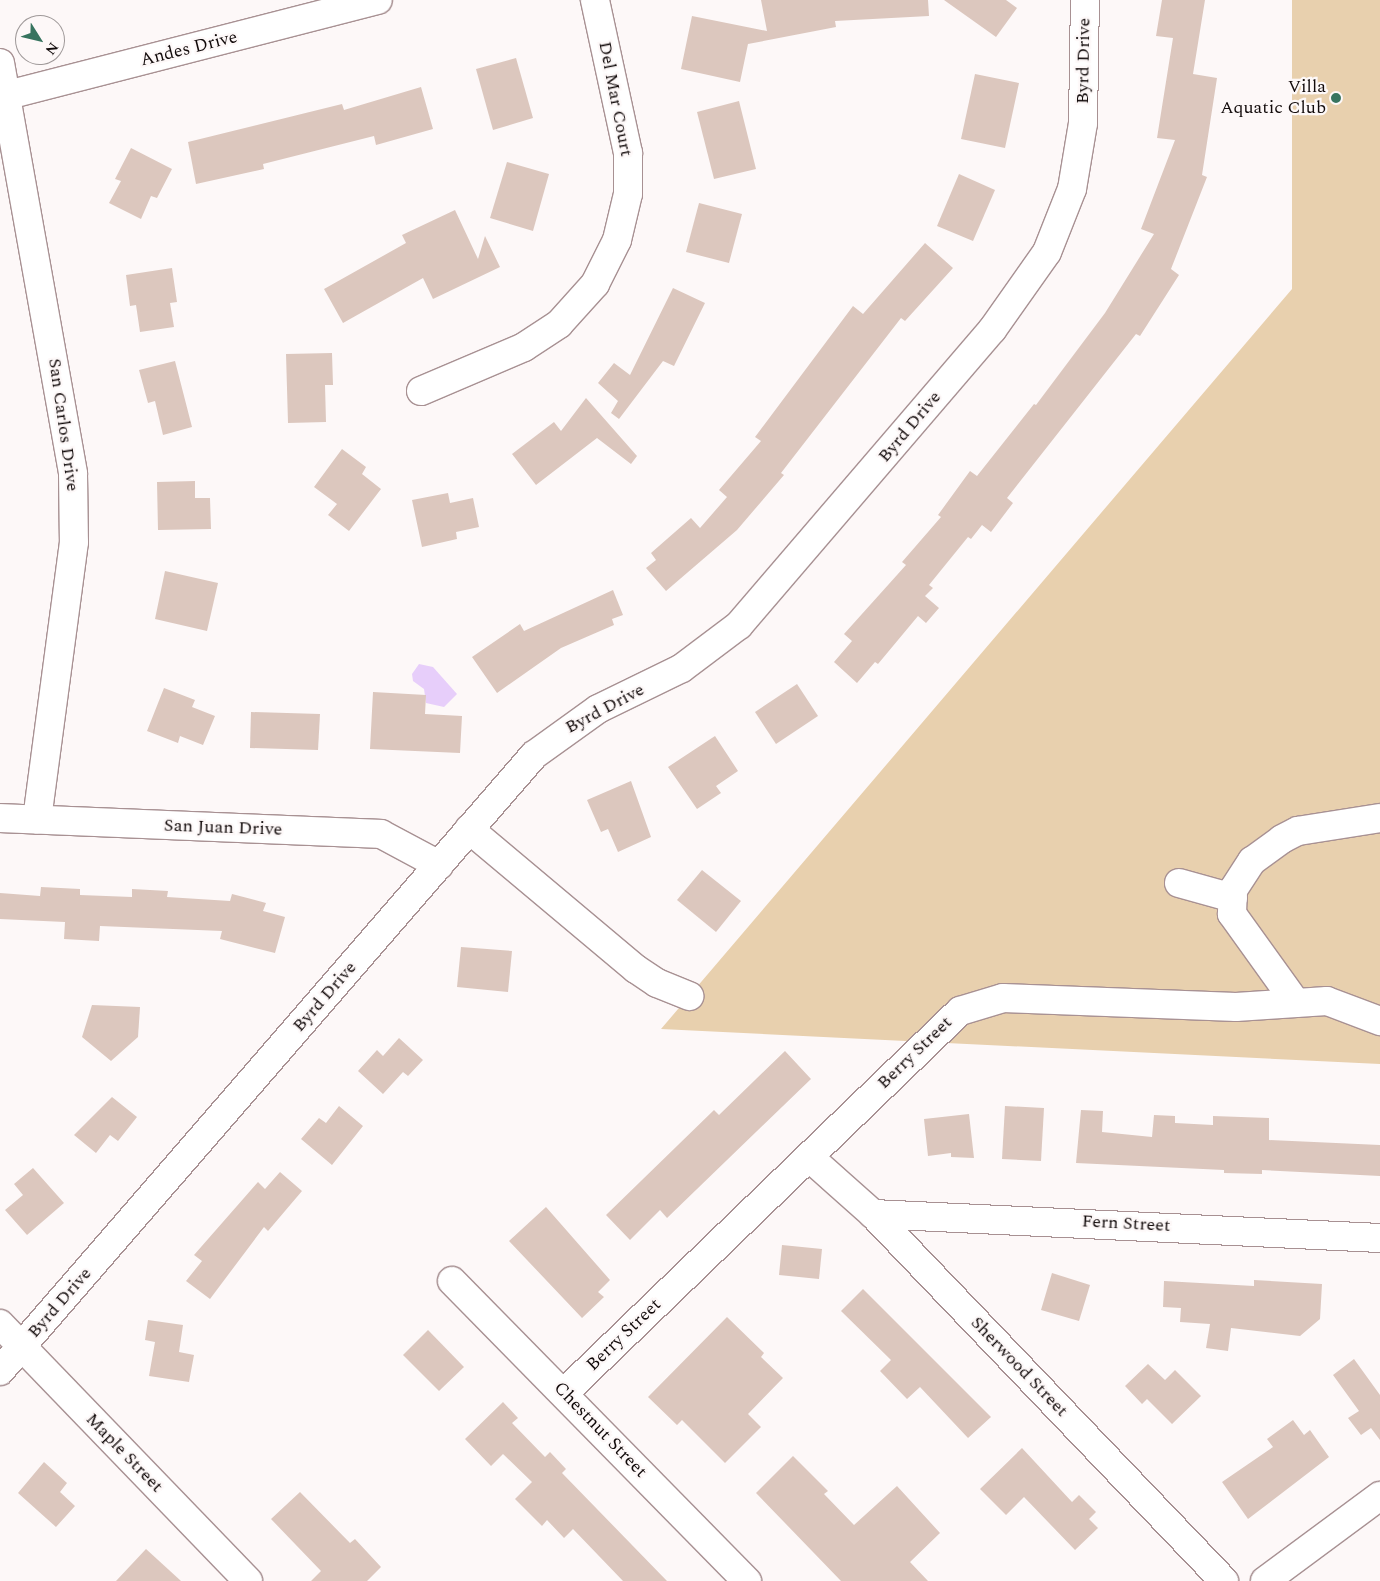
<!DOCTYPE html>
<html>
<head>
<meta charset="utf-8">
<style>
	body { margin:0 }
	#map { position:relative; width:1380px; height:1581px; overflow:hidden; background:#fdf8f8; font-family:Spectral,serif }
	div>[style] { position:absolute }
	[style*='--x'] { left:calc(var(--x)*1px); top:calc(var(--y)*1px); width:calc(var(--w)*1px); rotate:calc(var(--a)*1deg) }
	.green>* { inset:0; background:#e8d0ae }
	.water>* { inset:0; background:#e7cefa }
	.building>* { inset:0; background:#dcc7be }
	.roads { filter:drop-shadow(1px 0 #a89193) drop-shadow(-1px 0 #a89193) drop-shadow(0 1px #a89193) drop-shadow(0 -1px #a89193) }
	.minor>* { height:28px; margin:-14px; padding:0 14px; transform-origin:14px; border-radius:14px; background:#fff }
	.dots>* { width:14px; height:14px; translate:-50% -50%; box-sizing:border-box; border:2px solid #fdf8f8; border-radius:50% }
	span { translate:-50% -50%; white-space:nowrap; text-align:center; line-height:1.15; -webkit-text-stroke:4.5px #fdf8f8; paint-order:stroke }
	.street-label { font-size:18px; color:#110a0a }
	.poi-label { font-size:18px; color:#110a0a }
	.right { translate:-100% -50%; text-align:right }
	.north { position:absolute; left:15px; top:15px; width:50px; height:50px; box-sizing:border-box; background:#fdf8f8; border:1px solid #9f9999; border-radius:50%; rotate:126deg; font-size:14px; font-weight:700; line-height:20px; text-align:center; color:#110a0a }
	.north::after { content:''; display:block; margin:auto; width:18px; height:22px; background:#37745f; clip-path:polygon(50% 0,100% 100%,50% 72%,0 100%) }
</style>
</head>
<body>
<div id="map">
	<div class="green">
		<div style="clip-path:polygon(1292px 0,1380px 0,1380px 1064px,661px 1029px,1292px 289px)"></div>
	</div>
	<div class="water">
		<div style="clip-path:polygon(419px 664px,433px 667px,457px 694px,444px 707px,426px 703px,424px 689px,413px 681px,412px 674px)"></div>
	</div>
	<div class="building">
		<div style="clip-path:polygon(761px 0,928px 0,929px 16px,835px 21px,836px 27px,748px 44px,740px 82px,681px 69px,692px 16px,767px 31px)"></div>
		<div style="clip-path:polygon(944px 0,1006px 0,1017px 8px,996px 37px)"></div>
		<div style="clip-path:polygon(1162px 0,1205px 0,1193px 74px,1217px 78px,1202px 175px,1207px 177px,1171px 269px,1179px 275px,1140px 336px,1136px 334px,1007px 498px,1013px 503px,991px 532px,982px 525px,971px 539px,968px 537px,929px 585px,933px 588px,925px 596px,939px 608px,926px 623px,918px 616px,878px 664px,875px 662px,857px 683px,834px 662px,852px 641px,844px 634px,906px 565px,902px 562px,941px 517px,938px 515px,970px 471px,977px 476px,1034px 404px,1036px 405px,1105px 313px,1154px 234px,1141px 229px,1175px 140px,1157px 138px,1173px 38px,1156px 36px)"></div>
		<div style="clip-path:polygon(516px 58px,533px 118px,493px 130px,476px 69px)"></div>
		<div style="clip-path:polygon(975px 74px,1019px 83px,1005px 148px,961px 139px)"></div>
		<div style="clip-path:polygon(421px 87px,433px 129px,376px 145px,374px 136px,263px 164px,264px 169px,196px 184px,188px 142px,342px 104px,344px 110px)"></div>
		<div style="clip-path:polygon(739px 101px,756px 169px,714px 179px,697px 112px)"></div>
		<div style="clip-path:polygon(131px 148px,172px 169px,157px 198px,151px 196px,141px 219px,109px 203px,121px 181px,115px 179px)"></div>
		<div style="clip-path:polygon(507px 162px,549px 174px,533px 231px,490px 218px)"></div>
		<div style="clip-path:polygon(959px 174px,995px 190px,973px 241px,937px 226px)"></div>
		<div style="clip-path:polygon(699px 203px,742px 214px,729px 263px,686px 252px)"></div>
		<div style="clip-path:polygon(455px 210px,478px 259px,485px 236px,500px 267px,433px 299px,423px 278px,343px 323px,324px 289px,406px 243px,402px 235px)"></div>
		<div style="clip-path:polygon(925px 243px,953px 268px,905px 321px,901px 318px,781px 473px,784px 475px,737px 530px,666px 591px,646px 568px,656px 560px,651px 553px,691px 518px,700px 528px,727px 497px,719px 490px,761px 441px,755px 437px,853px 306px,863px 314px)"></div>
		<div style="clip-path:polygon(172px 268px,177px 302px,170px 303px,174px 327px,140px 332px,136px 305px,130px 306px,126px 275px)"></div>
		<div style="clip-path:polygon(673px 288px,705px 303px,674px 366px,663px 361px,619px 419px,611px 413px,618px 401px,598px 383px,614px 363px,630px 375px)"></div>
		<div style="clip-path:polygon(332px 353px,333px 385px,325px 385px,326px 422px,288px 423px,286px 354px)"></div>
		<div style="clip-path:polygon(175px 361px,192px 427px,163px 435px,155px 401px,148px 403px,139px 370px)"></div>
		<div style="clip-path:polygon(586px 398px,637px 456px,631px 464px,597px 438px,536px 485px,512px 454px,554px 422px,561px 431px)"></div>
		<div style="clip-path:polygon(342px 449px,366px 467px,362px 474px,381px 489px,349px 531px,328px 515px,337px 504px,314px 487px)"></div>
		<div style="clip-path:polygon(195px 481px,195px 498px,210px 498px,211px 529px,158px 530px,157px 482px)"></div>
		<div style="clip-path:polygon(448px 493px,450px 503px,473px 498px,479px 527px,456px 532px,457px 539px,422px 547px,412px 500px)"></div>
		<div style="clip-path:polygon(165px 571px,218px 583px,207px 631px,155px 619px)"></div>
		<div style="clip-path:polygon(613px 590px,623px 615px,612px 619px,614px 625px,561px 648px,497px 693px,472px 657px,520px 624px,524px 631px)"></div>
		<div style="clip-path:polygon(797px 684px,818px 716px,776px 744px,755px 712px)"></div>
		<div style="clip-path:polygon(164px 688px,195px 700px,192px 707px,215px 716px,203px 745px,180px 736px,178px 743px,147px 731px)"></div>
		<div style="clip-path:polygon(373px 692px,426px 695px,425px 714px,462px 716px,460px 753px,370px 749px)"></div>
		<div style="clip-path:polygon(251px 712px,320px 714px,318px 750px,250px 748px)"></div>
		<div style="clip-path:polygon(715px 736px,738px 771px,716px 786px,721px 793px,697px 809px,668px 767px)"></div>
		<div style="clip-path:polygon(631px 781px,651px 837px,618px 852px,608px 829px,601px 832px,587px 800px)"></div>
		<div style="clip-path:polygon(702px 870px,741px 901px,716px 932px,677px 900px)"></div>
		<div style="clip-path:polygon(41px 887px,80px 889px,80px 895px,132px 897px,132px 889px,168px 891px,167px 897px,230px 901px,232px 894px,266px 903px,263px 911px,285px 917px,275px 953px,220px 939px,222px 931px,100px 926px,99px 941px,64px 939px,65px 922px,0 919px,0 893px,40px 896px)"></div>
		<div style="clip-path:polygon(461px 947px,512px 951px,508px 992px,457px 987px)"></div>
		<div style="clip-path:polygon(92px 1005px,140px 1007px,138px 1037px,111px 1061px,82px 1037px)"></div>
		<div style="clip-path:polygon(399px 1038px,423px 1060px,408px 1076px,403px 1072px,383px 1094px,358px 1071px,377px 1050px,383px 1056px)"></div>
		<div style="clip-path:polygon(785px 1051px,811px 1079px,667px 1218px,660px 1210px,630px 1240px,606px 1215px,714px 1110px,719px 1115px)"></div>
		<div style="clip-path:polygon(112px 1097px,137px 1117px,118px 1141px,110px 1135px,96px 1153px,74px 1135px)"></div>
		<div style="clip-path:polygon(339px 1106px,363px 1126px,332px 1165px,301px 1139px,319px 1118px,326px 1123px)"></div>
		<div style="clip-path:polygon(1005px 1106px,1044px 1108px,1041px 1161px,1002px 1159px)"></div>
		<div style="clip-path:polygon(1081px 1110px,1103px 1111px,1102px 1132px,1152px 1137px,1154px 1115px,1175px 1116px,1175px 1123px,1213px 1125px,1213px 1116px,1269px 1118px,1269px 1140px,1380px 1145px,1380px 1176px,1262px 1170px,1262px 1174px,1224px 1173px,1224px 1170px,1076px 1163px)"></div>
		<div style="clip-path:polygon(969px 1114px,974px 1158px,951px 1157px,951px 1153px,928px 1156px,924px 1119px)"></div>
		<div style="clip-path:polygon(33px 1168px,64px 1203px,27px 1235px,5px 1210px,23px 1195px,14px 1184px)"></div>
		<div style="clip-path:polygon(280px 1172px,302px 1191px,268px 1231px,264px 1227px,210px 1299px,186px 1281px,202px 1261px,194px 1255px,258px 1182px,265px 1189px)"></div>
		<div style="clip-path:polygon(546px 1207px,610px 1280px,598px 1292px,604px 1297px,582px 1318px,509px 1241px)"></div>
		<div style="clip-path:polygon(782px 1245px,822px 1249px,819px 1279px,779px 1275px)"></div>
		<div style="clip-path:polygon(1052px 1273px,1090px 1285px,1079px 1321px,1041px 1310px)"></div>
		<div style="clip-path:polygon(1254px 1280px,1322px 1284px,1320px 1319px,1300px 1336px,1231px 1328px,1228px 1351px,1206px 1348px,1210px 1324px,1180px 1322px,1181px 1308px,1163px 1307px,1164px 1281px,1254px 1286px)"></div>
		<div style="clip-path:polygon(863px 1289px,991px 1417px,968px 1438px,920px 1387px,907px 1399px,880px 1371px,891px 1360px,841px 1311px)"></div>
		<div style="clip-path:polygon(727px 1317px,764px 1353px,761px 1357px,783px 1378px,748px 1414px,761px 1427px,725px 1463px,682px 1420px,677px 1425px,648px 1397px)"></div>
		<div style="clip-path:polygon(148px 1320px,183px 1325px,179px 1352px,194px 1355px,189px 1382px,149px 1376px,155px 1342px,145px 1340px)"></div>
		<div style="clip-path:polygon(428px 1330px,464px 1367px,439px 1391px,403px 1355px)"></div>
		<div style="clip-path:polygon(1354px 1359px,1380px 1395px,1380px 1440px,1371px 1428px,1361px 1435px,1348px 1418px,1359px 1411px,1333px 1375px)"></div>
		<div style="clip-path:polygon(1148px 1364px,1165px 1380px,1175px 1370px,1201px 1396px,1172px 1424px,1147px 1399px,1142px 1404px,1125px 1386px)"></div>
		<div style="clip-path:polygon(503px 1402px,518px 1418px,512px 1423px,545px 1457px,550px 1452px,566px 1469px,562px 1473px,667px 1581px,623px 1581px,573px 1529px,564px 1538px,547px 1520px,542px 1526px,515px 1499px,532px 1482px,503px 1454px,491px 1466px,465px 1439px)"></div>
		<div style="clip-path:polygon(1293px 1420px,1304px 1435px,1310px 1430px,1329px 1457px,1248px 1519px,1222px 1482px,1273px 1447px,1267px 1439px)"></div>
		<div style="clip-path:polygon(1022px 1448px,1072px 1502px,1079px 1495px,1096px 1512px,1089px 1519px,1098px 1528px,1075px 1550px,1024px 1497px,1006px 1515px,980px 1489px)"></div>
		<div style="clip-path:polygon(793px 1456px,828px 1491px,824px 1494px,854px 1525px,897px 1486px,940px 1533px,910px 1562px,928px 1581px,841px 1581px,756px 1493px)"></div>
		<div style="clip-path:polygon(44px 1462px,67px 1483px,60px 1492px,75px 1506px,56px 1527px,18px 1493px)"></div>
		<div style="clip-path:polygon(300px 1492px,350px 1543px,355px 1539px,381px 1567px,367px 1581px,311px 1581px,321px 1571px,271px 1519px)"></div>
		<div style="clip-path:polygon(146px 1549px,181px 1581px,116px 1581px)"></div>
	</div>
	<div class="roads">
		<div class="minor">
			<div style="--x:0;--y:63;--w:417;--a:79.9"></div>
			<div style="--x:73;--y:474;--w:68;--a:89.2"></div>
			<div style="--x:74;--y:542;--w:280;--a:97.6"></div>
			<div style="--x:0;--y:97;--w:390;--a:-14.4"></div>
			<div style="--x:421;--y:391;--w:112;--a:-23.1"></div>
			<div style="--x:524;--y:347;--w:42;--a:-33.3"></div>
			<div style="--x:559;--y:324;--w:54;--a:-48"></div>
			<div style="--x:595;--y:284;--w:49;--a:-63.4"></div>
			<div style="--x:617;--y:240;--w:47;--a:-76.6"></div>
			<div style="--x:628;--y:194;--w:41;--a:-90"></div>
			<div style="--x:628;--y:153;--w:157;--a:-102.2"></div>
			<div style="--x:0;--y:818;--w:381;--a:2.4"></div>
			<div style="--x:381;--y:834;--w:66;--a:28.1"></div>
			<div style="--x:469;--y:829;--w:218;--a:40"></div>
			<div style="--x:636;--y:969;--w:25;--a:34"></div>
			<div style="--x:657;--y:983;--w:35;--a:22"></div>
			<div style="--x:1179;--y:883;--w:56;--a:15.5"></div>
			<div style="--x:1296;--y:1003;--w:110;--a:-125.7"></div>
			<div style="--x:1232;--y:914;--w:24;--a:-88"></div>
			<div style="--x:1233;--y:890;--w:35;--a:-57"></div>
			<div style="--x:1252;--y:861;--w:37;--a:-36"></div>
			<div style="--x:1282;--y:839;--w:18;--a:-27"></div>
			<div style="--x:1298;--y:831;--w:83;--a:-9"></div>
			<div style="--x:809;--y:1157;--w:86;--a:41.7"></div>
			<div style="--x:873;--y:1214;--w:508;--a:46.28"></div>
			<div style="--x:873;--y:1214;--w:508;--a:2.71"></div>
			<div style="--x:452;--y:1281;--w:421;--a:45.5"></div>
			<div style="--x:0;--y:1324;--w:357;--a:46"></div>
			<div style="--x:0;--y:1371;--w:815;--a:-49.08"></div>
			<div style="--x:534;--y:755;--w:79;--a:-35.7"></div>
			<div style="--x:598;--y:709;--w:93;--a:-26"></div>
			<div style="--x:682;--y:668;--w:71;--a:-37"></div>
			<div style="--x:739;--y:625;--w:389;--a:-49.4"></div>
			<div style="--x:992;--y:330;--w:95;--a:-54.8"></div>
			<div style="--x:1047;--y:252;--w:68;--a:-68.4"></div>
			<div style="--x:1072;--y:189;--w:67;--a:-80.5"></div>
			<div style="--x:1083;--y:123;--w:123;--a:-89.1"></div>
			<div style="--x:564;--y:1393;--w:550;--a:-43.97"></div>
			<div style="--x:960;--y:1011;--w:45;--a:-16.8"></div>
			<div style="--x:1003;--y:998;--w:233;--a:2.2"></div>
			<div style="--x:1236;--y:1007;--w:91;--a:-3.8"></div>
			<div style="--x:1327;--y:1001;--w:57;--a:20.7"></div>
			<div style="--x:1265;--y:1581;--w:143;--a:-36.5"></div>
		</div>
	</div>
	<div class="dots">
		<div style="left:1336px;top:98px;background:#37745f"></div>
	</div>
	<div class="street-label">
		<span style="left:189px;top:49px;rotate:-14deg">Andes Drive</span>
		<span style="left:1084px;top:61px;rotate:-89deg">Byrd Drive</span>
		<span style="left:615px;top:99px;rotate:79deg">Del Mar Court</span>
		<span style="left:63px;top:425px;rotate:82deg">San Carlos Drive</span>
		<span style="left:910px;top:427px;rotate:-50deg">Byrd Drive</span>
		<span style="left:605px;top:709px;rotate:-28deg">Byrd Drive</span>
		<span style="left:223px;top:828px;rotate:2deg">San Juan Drive</span>
		<span style="left:325px;top:997px;rotate:-49deg">Byrd Drive</span>
		<span style="left:915px;top:1053px;rotate:-44deg">Berry Street</span>
		<span style="left:1126px;top:1224px;rotate:3deg">Fern Street</span>
		<span style="left:60px;top:1303px;rotate:-49deg">Byrd Drive</span>
		<span style="left:624px;top:1335px;rotate:-44deg">Berry Street</span>
		<span style="left:1019px;top:1367px;rotate:46deg">Sherwood Street</span>
		<span style="left:600px;top:1430px;rotate:46deg">Chestnut Street</span>
		<span style="left:124px;top:1453px;rotate:46deg">Maple Street</span>
	</div>
	<div class="poi-label">
		<span class="right" style="left:1326px;top:98px">Villa<br>Aquatic Club</span>
	</div>
	<div class="north">N</div>
</div>
</body>
</html>
